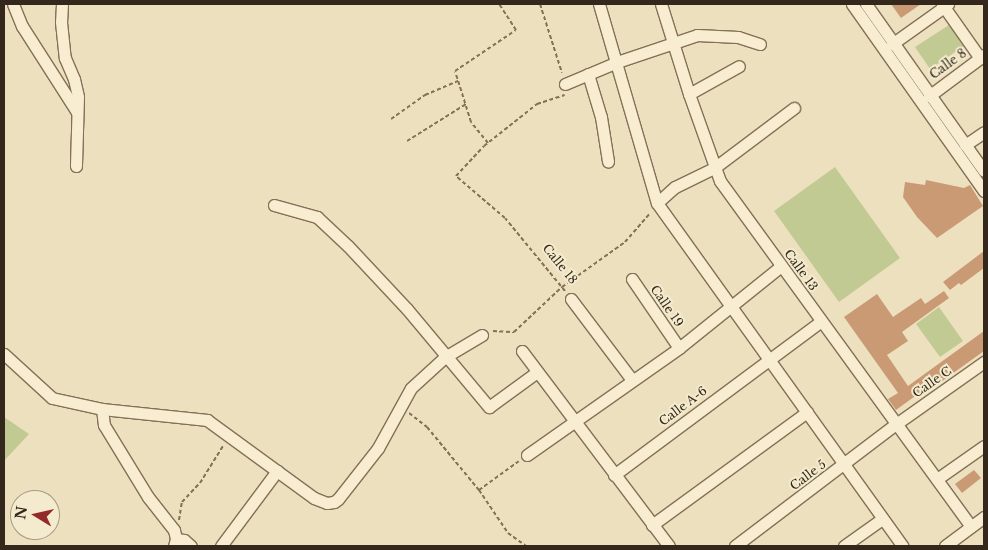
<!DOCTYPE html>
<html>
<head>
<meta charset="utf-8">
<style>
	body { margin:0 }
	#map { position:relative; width:988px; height:550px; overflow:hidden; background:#ede0be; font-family:"Libre Baskerville",serif }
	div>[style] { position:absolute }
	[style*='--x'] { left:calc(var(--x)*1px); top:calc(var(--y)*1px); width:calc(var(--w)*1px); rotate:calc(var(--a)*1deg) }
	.green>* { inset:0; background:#c2ca93 }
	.building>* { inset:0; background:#ca9a74 }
	.path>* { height:2px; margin-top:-1px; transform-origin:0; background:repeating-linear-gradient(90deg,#847057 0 4px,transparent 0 6.5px) }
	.roads { filter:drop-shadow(1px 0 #847057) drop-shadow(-1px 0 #847057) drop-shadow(0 1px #847057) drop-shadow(0 -1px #847057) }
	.minor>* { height:11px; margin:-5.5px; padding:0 5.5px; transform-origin:5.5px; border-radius:5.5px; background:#f8edd1 }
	span { translate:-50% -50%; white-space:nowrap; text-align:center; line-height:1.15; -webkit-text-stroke:4px #f4eacd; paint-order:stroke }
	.street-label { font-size:12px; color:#34281c }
	.frame { position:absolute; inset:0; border:5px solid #34281c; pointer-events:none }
	.north { position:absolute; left:10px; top:490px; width:50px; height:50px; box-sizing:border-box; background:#f4eacd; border:1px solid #a79c86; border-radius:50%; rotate:279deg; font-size:14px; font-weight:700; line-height:20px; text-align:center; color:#34281c }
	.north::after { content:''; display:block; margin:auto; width:18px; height:22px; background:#922b29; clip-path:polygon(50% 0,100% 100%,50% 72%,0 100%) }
</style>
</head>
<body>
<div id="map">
	<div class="green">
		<div style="clip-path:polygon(949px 25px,964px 46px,930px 69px,915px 47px)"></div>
		<div style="clip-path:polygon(835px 167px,900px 258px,839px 302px,774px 211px)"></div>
		<div style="clip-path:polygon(939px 307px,963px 341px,940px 357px,916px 324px)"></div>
		<div style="clip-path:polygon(4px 417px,29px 434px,4px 461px)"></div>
	</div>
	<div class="building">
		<div style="clip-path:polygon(891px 4px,921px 4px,901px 18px)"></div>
		<div style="clip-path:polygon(926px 180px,964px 188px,970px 185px,983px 206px,937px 238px,917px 217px,903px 197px,905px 182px,925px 185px)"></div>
		<div style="clip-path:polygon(984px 251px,984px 268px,961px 285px,959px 283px,950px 290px,943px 282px)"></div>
		<div style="clip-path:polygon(944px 291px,949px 298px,902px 332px,908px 341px,887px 355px,908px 386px,984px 331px,984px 351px,931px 389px,929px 386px,896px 410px,888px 399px,898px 393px,844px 317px,877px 294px,893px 317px,921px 298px,925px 304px)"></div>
		<div style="clip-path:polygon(974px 470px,981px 478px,962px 493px,955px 484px)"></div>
	</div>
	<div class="path">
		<div style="--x:540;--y:4;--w:72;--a:72.3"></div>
		<div style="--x:391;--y:119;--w:42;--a:-35.2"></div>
		<div style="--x:425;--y:95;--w:36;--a:-23"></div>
		<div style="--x:407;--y:141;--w:70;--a:-32.1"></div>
		<div style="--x:488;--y:143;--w:27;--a:-129"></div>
		<div style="--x:471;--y:122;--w:53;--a:-107.4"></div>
		<div style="--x:455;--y:71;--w:73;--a:-33.9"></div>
		<div style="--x:516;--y:30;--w:31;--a:-123"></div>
		<div style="--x:565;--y:291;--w:94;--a:-129.4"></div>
		<div style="--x:505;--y:218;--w:65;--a:-139.4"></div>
		<div style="--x:456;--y:176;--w:41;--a:-47"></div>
		<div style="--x:484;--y:146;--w:68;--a:-38.4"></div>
		<div style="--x:537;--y:104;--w:29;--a:-18"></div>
		<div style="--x:493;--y:331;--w:21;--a:3"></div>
		<div style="--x:514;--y:332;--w:66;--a:-43.2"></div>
		<div style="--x:562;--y:287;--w:77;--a:-35.5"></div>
		<div style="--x:625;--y:242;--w:38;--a:-49"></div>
		<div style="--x:409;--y:413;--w:23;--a:38"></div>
		<div style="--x:427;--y:427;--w:82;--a:50.5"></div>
		<div style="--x:479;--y:490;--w:52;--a:56"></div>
		<div style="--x:508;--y:533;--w:22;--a:36"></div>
		<div style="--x:479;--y:490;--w:49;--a:-35.9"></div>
		<div style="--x:179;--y:520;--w:18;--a:-81"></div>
		<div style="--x:182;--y:502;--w:26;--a:-47"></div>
		<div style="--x:200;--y:483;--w:44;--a:-58.1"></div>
	</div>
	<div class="roads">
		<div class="minor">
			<div style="--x:13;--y:4;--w:24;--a:68"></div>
			<div style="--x:22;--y:26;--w:102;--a:57.4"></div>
			<div style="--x:62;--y:4;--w:18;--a:93"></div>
			<div style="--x:61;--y:22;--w:36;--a:84"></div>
			<div style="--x:65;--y:58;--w:23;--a:67"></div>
			<div style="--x:74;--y:79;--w:18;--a:77"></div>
			<div style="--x:78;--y:97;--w:69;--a:91.7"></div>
			<div style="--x:599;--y:4;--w:207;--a:73.8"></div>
			<div style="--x:657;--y:203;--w:422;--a:54.4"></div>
			<div style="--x:661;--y:4;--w:94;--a:72.7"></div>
			<div style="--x:689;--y:94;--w:92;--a:70.4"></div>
			<div style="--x:720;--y:181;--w:427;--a:54"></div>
			<div style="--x:852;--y:4;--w:229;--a:54.8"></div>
			<div style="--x:866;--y:4;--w:204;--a:54.8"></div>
			<div style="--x:942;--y:4;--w:66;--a:54.9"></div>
			<div style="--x:892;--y:44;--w:69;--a:-35.5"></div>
			<div style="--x:588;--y:74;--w:45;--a:73.2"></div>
			<div style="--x:601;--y:117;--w:45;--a:81"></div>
			<div style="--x:565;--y:84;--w:56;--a:-22.9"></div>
			<div style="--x:617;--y:62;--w:84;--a:-18.6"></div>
			<div style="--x:697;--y:35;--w:41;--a:2.8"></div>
			<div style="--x:738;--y:37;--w:23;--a:18"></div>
			<div style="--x:689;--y:94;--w:57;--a:-29.2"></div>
			<div style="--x:929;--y:96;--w:69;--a:-36.7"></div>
			<div style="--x:965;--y:145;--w:23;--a:-34"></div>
			<div style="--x:657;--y:203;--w:24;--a:-42"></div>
			<div style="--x:675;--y:187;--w:43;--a:-26"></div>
			<div style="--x:714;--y:168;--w:100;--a:-36.9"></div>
			<div style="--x:274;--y:205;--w:45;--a:15.6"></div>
			<div style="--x:317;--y:217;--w:42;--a:43.1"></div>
			<div style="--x:348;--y:246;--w:86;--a:46.9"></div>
			<div style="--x:407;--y:309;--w:128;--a:50.1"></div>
			<div style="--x:489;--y:407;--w:59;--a:-36.1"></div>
			<div style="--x:632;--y:279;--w:83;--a:55.7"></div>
			<div style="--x:571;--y:299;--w:101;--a:53"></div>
			<div style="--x:522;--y:351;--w:244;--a:53"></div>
			<div style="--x:4;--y:354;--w:65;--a:42.5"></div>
			<div style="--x:52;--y:398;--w:51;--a:12.4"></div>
			<div style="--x:102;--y:409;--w:106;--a:6"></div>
			<div style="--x:207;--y:420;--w:132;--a:36.1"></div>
			<div style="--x:314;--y:498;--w:14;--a:21"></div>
			<div style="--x:327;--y:503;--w:7;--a:-8"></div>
			<div style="--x:334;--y:502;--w:5;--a:-37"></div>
			<div style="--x:338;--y:499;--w:65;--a:-51.9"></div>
			<div style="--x:378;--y:448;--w:68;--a:-61.2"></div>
			<div style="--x:411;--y:388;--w:46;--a:-42.4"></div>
			<div style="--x:445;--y:357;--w:43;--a:-30.7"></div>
			<div style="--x:102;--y:409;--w:16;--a:83"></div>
			<div style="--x:104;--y:425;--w:84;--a:58.6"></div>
			<div style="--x:148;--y:497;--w:42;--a:51.8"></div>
			<div style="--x:174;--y:530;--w:9;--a:77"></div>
			<div style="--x:176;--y:539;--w:7;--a:106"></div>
			<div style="--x:527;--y:455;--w:186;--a:-35.1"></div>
			<div style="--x:679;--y:348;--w:131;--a:-38.8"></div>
			<div style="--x:614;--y:475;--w:258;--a:-36.6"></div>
			<div style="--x:937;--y:479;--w:57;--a:-35.1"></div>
			<div style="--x:652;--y:525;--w:192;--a:-36.1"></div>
			<div style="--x:176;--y:539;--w:8;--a:7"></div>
			<div style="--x:184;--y:540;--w:9;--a:41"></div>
			<div style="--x:221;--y:546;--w:94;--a:-53.3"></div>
			<div style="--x:735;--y:546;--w:202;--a:-37.2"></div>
			<div style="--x:896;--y:424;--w:108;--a:-35.2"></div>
			<div style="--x:844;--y:546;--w:47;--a:-35.4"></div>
			<div style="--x:945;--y:546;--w:49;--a:-36.6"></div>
		</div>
	</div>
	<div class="street-label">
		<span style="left:948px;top:64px;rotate:-36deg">Calle 8</span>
		<span style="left:560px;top:264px;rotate:51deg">Calle 18</span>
		<span style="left:801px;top:270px;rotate:54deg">Calle 13</span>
		<span style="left:667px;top:306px;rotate:55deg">Calle 19</span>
		<span style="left:932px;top:382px;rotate:-35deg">Calle C</span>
		<span style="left:683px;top:406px;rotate:-37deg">Calle A-6</span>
		<span style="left:808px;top:475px;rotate:-37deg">Calle 5</span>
	</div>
	<div class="frame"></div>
	<div class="north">N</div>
</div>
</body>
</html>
